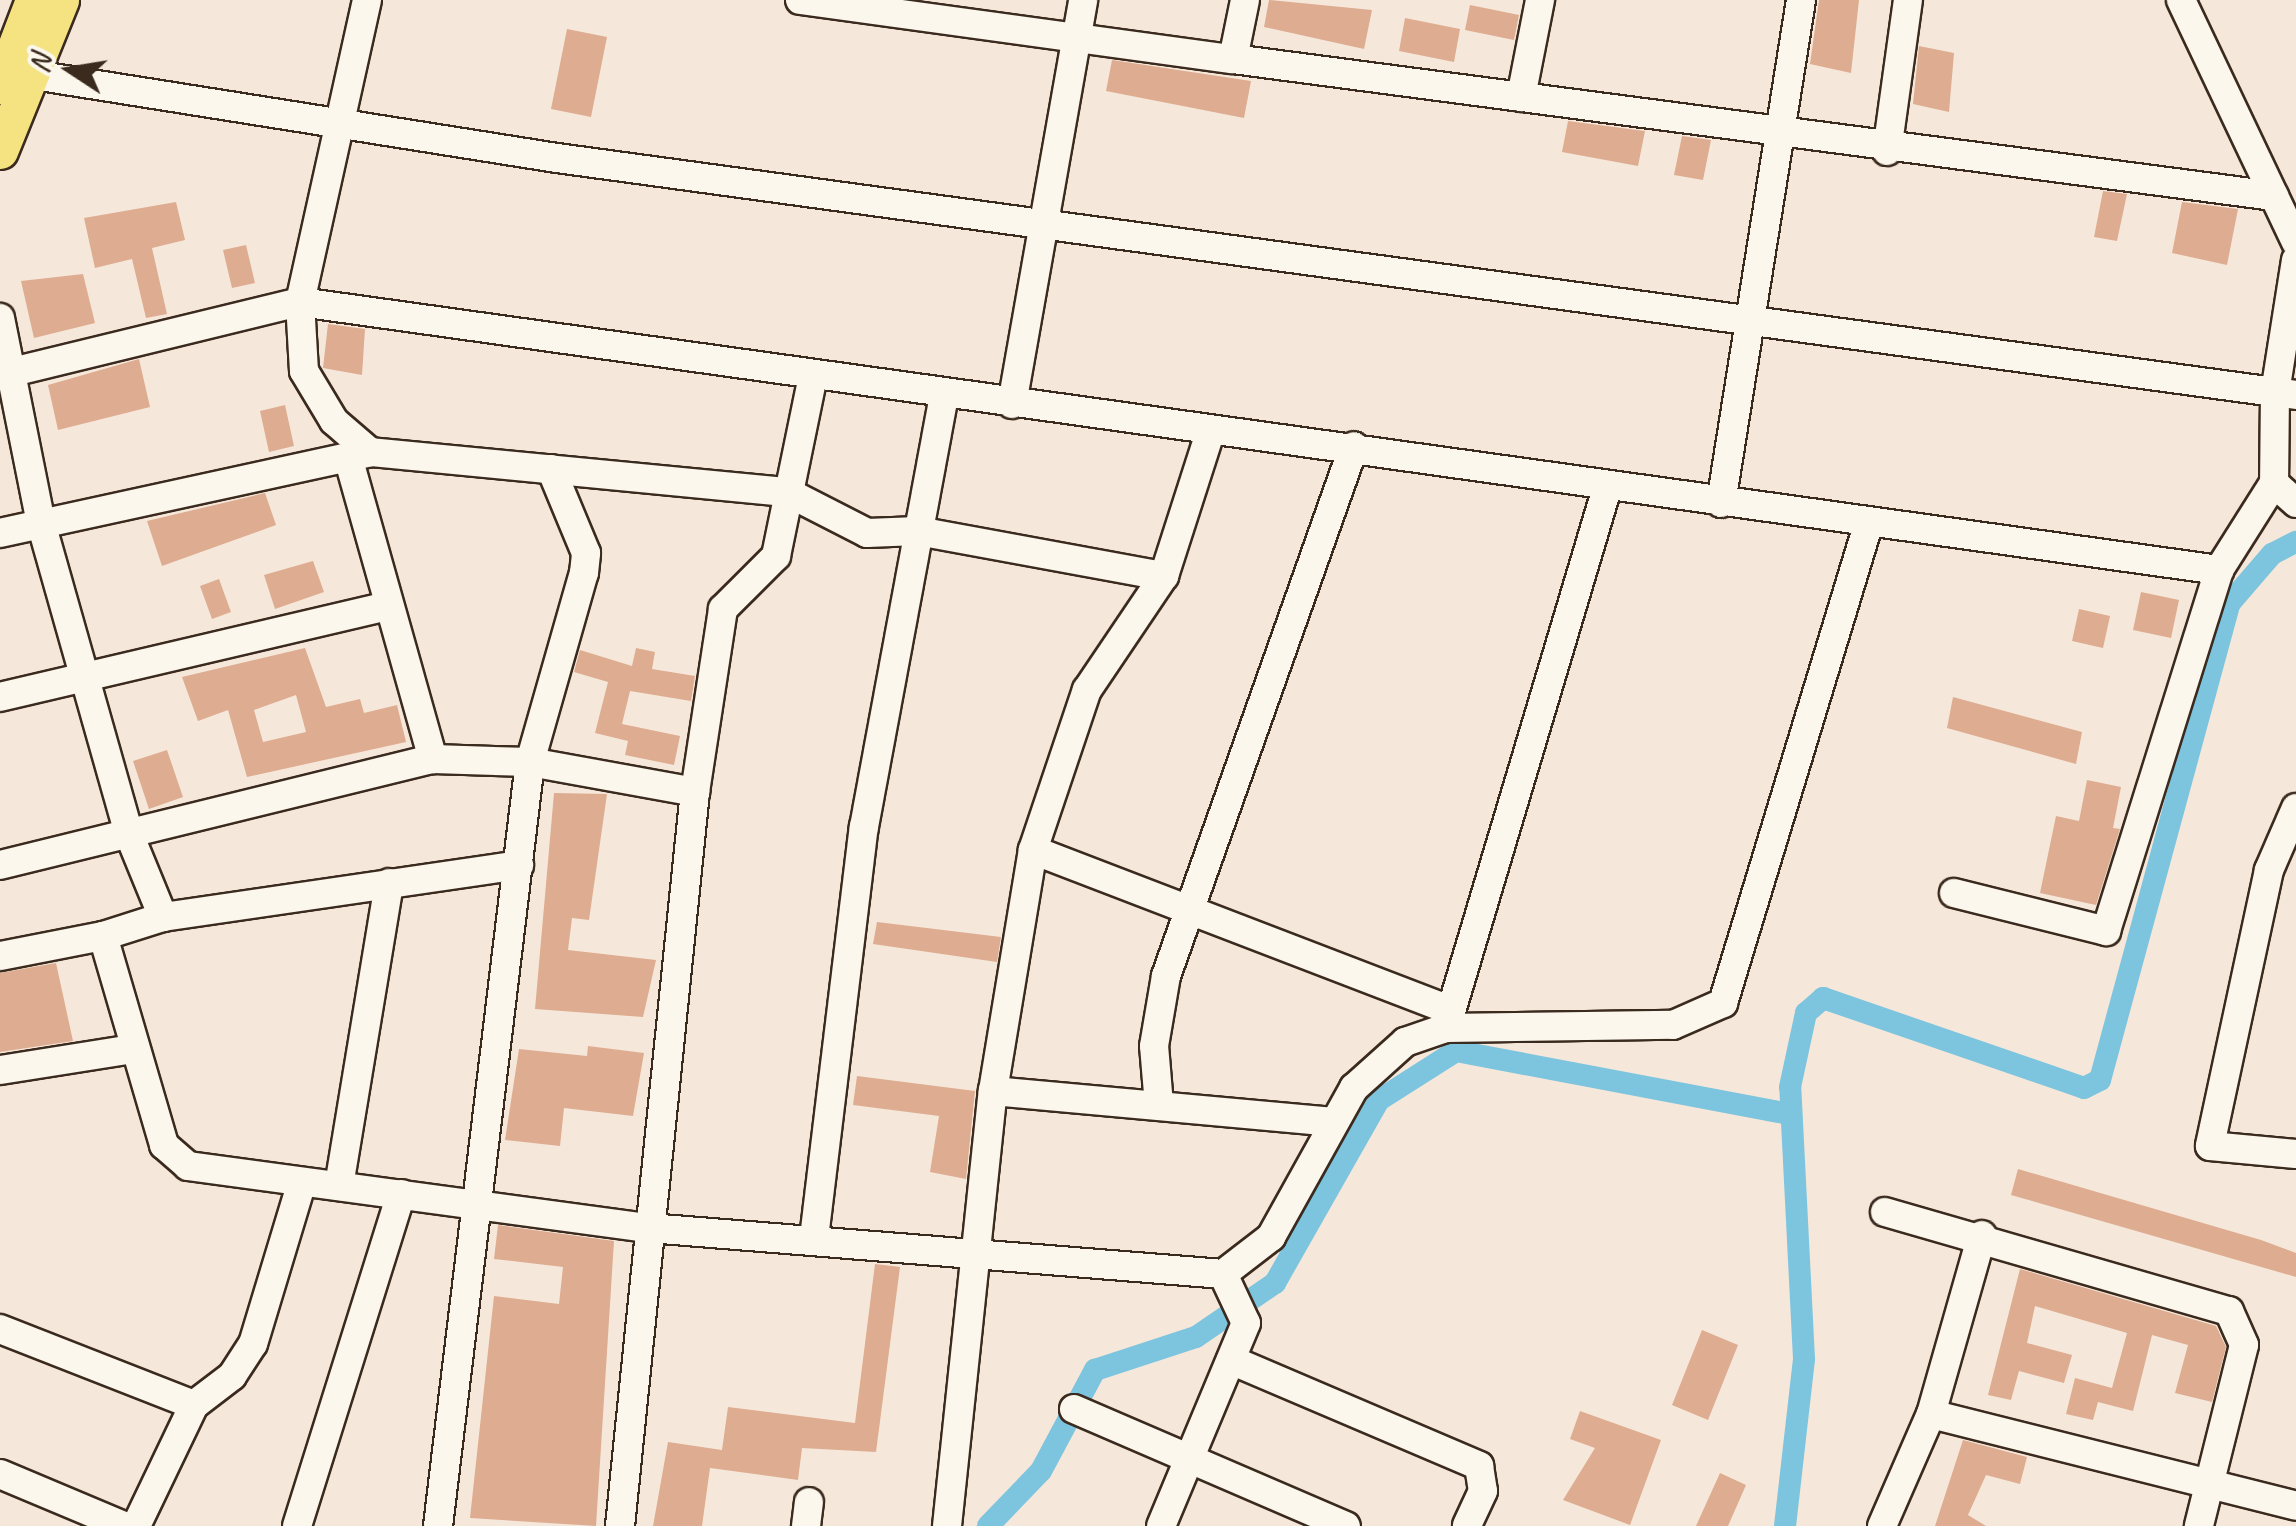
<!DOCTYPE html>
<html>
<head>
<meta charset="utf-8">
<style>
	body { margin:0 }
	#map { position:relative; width:2296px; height:1526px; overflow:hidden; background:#f5e8da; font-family:Caveat,sans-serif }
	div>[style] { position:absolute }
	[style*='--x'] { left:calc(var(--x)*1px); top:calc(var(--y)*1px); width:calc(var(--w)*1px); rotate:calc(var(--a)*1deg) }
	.canal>* { height:22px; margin:-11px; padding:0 11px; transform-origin:11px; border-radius:11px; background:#7dc4de }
	.building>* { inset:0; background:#deac90 }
	.roads { filter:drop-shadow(2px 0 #3b2a1e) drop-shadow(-2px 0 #3b2a1e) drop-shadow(0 2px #3b2a1e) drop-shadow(0 -2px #3b2a1e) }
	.minor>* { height:28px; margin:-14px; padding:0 14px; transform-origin:14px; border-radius:14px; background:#fbf7ec }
	.major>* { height:35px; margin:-17.5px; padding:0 17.5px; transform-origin:17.5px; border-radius:17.5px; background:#f5e382 }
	span { translate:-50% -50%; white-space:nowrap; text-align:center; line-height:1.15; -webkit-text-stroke:10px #fbf7ec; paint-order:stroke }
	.north { position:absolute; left:20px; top:20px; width:100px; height:100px; -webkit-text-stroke:8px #fbf7ec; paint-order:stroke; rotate:282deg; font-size:28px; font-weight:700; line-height:40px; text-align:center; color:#3b2a1e }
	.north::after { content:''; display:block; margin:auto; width:35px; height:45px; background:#3b2a1e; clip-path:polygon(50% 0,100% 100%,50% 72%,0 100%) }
</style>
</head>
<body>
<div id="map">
	<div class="canal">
		<div style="--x:988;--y:1526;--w:76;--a:-46.1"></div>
		<div style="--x:1041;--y:1471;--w:115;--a:-61.9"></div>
		<div style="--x:1095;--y:1370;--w:106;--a:-18.1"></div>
		<div style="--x:1196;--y:1337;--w:96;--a:-34.4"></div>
		<div style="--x:1275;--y:1283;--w:210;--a:-60.4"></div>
		<div style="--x:1379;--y:1100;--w:91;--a:-32.5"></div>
		<div style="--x:1456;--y:1051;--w:340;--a:10.7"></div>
		<div style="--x:1785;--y:1526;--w:168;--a:-83.5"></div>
		<div style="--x:1804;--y:1359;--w:272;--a:-92.9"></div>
		<div style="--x:1790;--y:1087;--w:76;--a:-77.8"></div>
		<div style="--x:1806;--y:1013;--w:23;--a:-41"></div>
		<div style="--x:1823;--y:998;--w:276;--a:19"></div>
		<div style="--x:2084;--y:1088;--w:18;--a:-27"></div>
		<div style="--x:2100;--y:1080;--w:493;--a:-74.8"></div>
		<div style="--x:2229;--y:604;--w:66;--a:-49.3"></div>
		<div style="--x:2272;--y:554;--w:27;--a:-27"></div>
	</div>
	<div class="building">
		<div style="clip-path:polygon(1269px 0,1372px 10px,1364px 49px,1264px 27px)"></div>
		<div style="clip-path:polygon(1819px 0,1859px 0,1851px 73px,1810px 64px)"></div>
		<div style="clip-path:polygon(1470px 5px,1519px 15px,1514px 40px,1465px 30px)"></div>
		<div style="clip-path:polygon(1405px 18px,1460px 29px,1454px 62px,1399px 51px)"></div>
		<div style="clip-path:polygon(567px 29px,607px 37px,591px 117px,551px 109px)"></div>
		<div style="clip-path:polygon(1919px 46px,1954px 53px,1949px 112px,1913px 104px)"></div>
		<div style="clip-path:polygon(1112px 60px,1251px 81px,1244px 118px,1106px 91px)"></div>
		<div style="clip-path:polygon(1568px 121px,1645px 131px,1638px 166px,1562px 152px)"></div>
		<div style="clip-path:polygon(1682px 136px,1711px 140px,1703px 180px,1674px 175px)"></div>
		<div style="clip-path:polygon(2103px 191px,2127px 194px,2117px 241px,2094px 237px)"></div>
		<div style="clip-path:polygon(176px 202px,185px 240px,152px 248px,167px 314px,146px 318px,132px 259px,95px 268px,84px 218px)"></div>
		<div style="clip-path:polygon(2182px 202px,2238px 209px,2227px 265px,2172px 253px)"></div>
		<div style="clip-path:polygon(246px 245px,255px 283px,232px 288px,223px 250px)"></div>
		<div style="clip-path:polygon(83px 274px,95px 323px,34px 338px,21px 281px)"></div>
		<div style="clip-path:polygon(328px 324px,365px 329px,362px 375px,323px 368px)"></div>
		<div style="clip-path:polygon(139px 359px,150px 407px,58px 430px,48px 385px)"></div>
		<div style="clip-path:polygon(285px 405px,294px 446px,269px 452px,260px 411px)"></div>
		<div style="clip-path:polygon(265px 493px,276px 525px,162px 566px,147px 521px)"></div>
		<div style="clip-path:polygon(313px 561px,324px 592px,275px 609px,264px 575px)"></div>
		<div style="clip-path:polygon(219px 579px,231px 612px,212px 619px,200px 586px)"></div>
		<div style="clip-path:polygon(2141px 592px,2179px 600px,2171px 638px,2133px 630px)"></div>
		<div style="clip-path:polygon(2079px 609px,2110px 616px,2103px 648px,2072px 641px)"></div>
		<div style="clip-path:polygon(evenodd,305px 648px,326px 707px,360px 699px,364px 713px,397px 705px,406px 742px,247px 777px,228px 710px,198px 721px,182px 677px,305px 648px,296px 695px,306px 732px,263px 742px,254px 710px,296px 695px)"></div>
		<div style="clip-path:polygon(636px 648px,655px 652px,652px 669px,695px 676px,691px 701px,630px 691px,622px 724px,680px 736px,674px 765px,625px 755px,628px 741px,595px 733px,608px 682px,574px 672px,580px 650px,632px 666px)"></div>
		<div style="clip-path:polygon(1953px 697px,2082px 732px,2076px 764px,1947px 728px)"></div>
		<div style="clip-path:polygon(167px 750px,183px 797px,149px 809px,133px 761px)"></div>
		<div style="clip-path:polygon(2087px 780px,2121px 787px,2113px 828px,2120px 829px,2096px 905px,2040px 893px,2056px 816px,2079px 821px)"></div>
		<div style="clip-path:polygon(554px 793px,607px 794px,589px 920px,572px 918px,568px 950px,656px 960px,643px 1017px,535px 1009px)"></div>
		<div style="clip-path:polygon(877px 922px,1001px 937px,997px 962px,873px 944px)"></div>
		<div style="clip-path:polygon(56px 963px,73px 1041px,0 1052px,0 973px)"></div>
		<div style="clip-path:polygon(588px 1046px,644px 1053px,633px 1116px,564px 1108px,560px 1146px,505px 1140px,519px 1049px,587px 1056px)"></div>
		<div style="clip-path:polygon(857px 1076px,975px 1091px,966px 1179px,930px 1172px,939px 1116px,853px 1105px)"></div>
		<div style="clip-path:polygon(2018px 1169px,2261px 1240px,2296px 1253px,2296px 1277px,2011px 1195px)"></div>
		<div style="clip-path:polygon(498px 1225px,614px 1241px,596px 1526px,470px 1518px,494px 1296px,559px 1304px,563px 1267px,494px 1259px)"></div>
		<div style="clip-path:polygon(875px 1264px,900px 1267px,876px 1452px,802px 1448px,798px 1480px,710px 1468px,702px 1526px,653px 1526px,668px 1442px,722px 1450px,728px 1407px,855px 1423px)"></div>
		<div style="clip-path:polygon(2020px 1269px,2216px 1326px,2226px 1347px,2212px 1402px,2175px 1393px,2188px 1345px,2152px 1335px,2133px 1411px,2098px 1402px,2093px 1420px,2066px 1414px,2075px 1378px,2112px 1388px,2127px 1333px,2035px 1306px,2027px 1343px,2072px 1355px,2064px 1383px,2019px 1371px,2011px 1400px,1988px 1395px)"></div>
		<div style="clip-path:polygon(1702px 1330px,1738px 1345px,1708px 1420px,1672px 1405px)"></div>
		<div style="clip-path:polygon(1580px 1411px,1661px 1440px,1630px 1525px,1563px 1500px,1595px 1448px,1570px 1439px)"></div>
		<div style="clip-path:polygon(1963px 1440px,2027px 1457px,2020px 1484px,1986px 1475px,1968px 1515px,1986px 1526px,1935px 1526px)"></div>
		<div style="clip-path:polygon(1720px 1473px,1746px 1485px,1728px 1526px,1696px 1526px)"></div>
	</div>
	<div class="roads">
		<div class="minor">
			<div style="--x:367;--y:0;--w:309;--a:102.5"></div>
			<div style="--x:300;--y:302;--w:69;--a:86.7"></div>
			<div style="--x:304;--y:371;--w:58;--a:59"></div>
			<div style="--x:334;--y:421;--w:48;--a:40.7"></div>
			<div style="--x:800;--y:0;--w:437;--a:7.8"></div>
			<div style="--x:1233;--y:59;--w:60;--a:-78.5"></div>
			<div style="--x:2181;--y:0;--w:268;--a:64.6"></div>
			<div style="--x:1233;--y:59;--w:1050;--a:7.5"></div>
			<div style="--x:15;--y:72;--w:549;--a:9.02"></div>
			<div style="--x:557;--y:158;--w:1734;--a:7.76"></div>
			<div style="--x:2275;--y:392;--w:91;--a:90.6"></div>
			<div style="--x:2274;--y:483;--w:30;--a:42"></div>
			<div style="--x:1521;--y:97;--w:99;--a:-78.9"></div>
			<div style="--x:1887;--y:151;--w:152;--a:-82.1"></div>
			<div style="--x:2296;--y:260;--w:134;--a:99"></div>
			<div style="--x:2275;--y:392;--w:21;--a:8"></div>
			<div style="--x:0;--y:318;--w:209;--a:78.7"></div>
			<div style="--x:41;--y:523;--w:323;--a:74.2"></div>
			<div style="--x:129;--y:834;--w:90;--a:67.7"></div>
			<div style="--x:0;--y:375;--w:309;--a:-13.7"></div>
			<div style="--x:300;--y:302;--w:1938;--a:7.95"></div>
			<div style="--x:2219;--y:570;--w:103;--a:-57.7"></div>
			<div style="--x:1012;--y:404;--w:410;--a:-80"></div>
			<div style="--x:348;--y:457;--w:314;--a:74.3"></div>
			<div style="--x:1721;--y:503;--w:509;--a:-80.96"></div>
			<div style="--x:0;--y:533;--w:379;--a:-12.3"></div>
			<div style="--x:370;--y:452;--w:419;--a:5.5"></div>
			<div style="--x:787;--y:492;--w:90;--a:27.1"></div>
			<div style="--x:867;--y:533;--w:51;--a:-2.2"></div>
			<div style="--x:918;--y:531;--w:250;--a:10.4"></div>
			<div style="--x:0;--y:697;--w:399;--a:-13.2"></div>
			<div style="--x:2296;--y:808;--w:68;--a:113.5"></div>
			<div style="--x:2269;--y:870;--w:282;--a:102.1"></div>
			<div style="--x:2210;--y:1146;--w:86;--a:5.3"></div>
			<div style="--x:1033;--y:850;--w:447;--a:21"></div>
			<div style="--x:0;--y:865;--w:446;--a:-13.8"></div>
			<div style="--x:433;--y:759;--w:97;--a:1.8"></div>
			<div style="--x:530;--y:762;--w:168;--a:10.3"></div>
			<div style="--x:1954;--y:893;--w:157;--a:14"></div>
			<div style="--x:2106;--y:931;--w:378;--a:-72.6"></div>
			<div style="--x:103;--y:936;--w:63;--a:-17.6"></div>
			<div style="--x:163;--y:917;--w:360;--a:-8.3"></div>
			<div style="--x:0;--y:956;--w:105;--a:-11"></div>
			<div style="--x:103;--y:936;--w:218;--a:73.7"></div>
			<div style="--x:164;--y:1145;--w:32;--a:41"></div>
			<div style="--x:188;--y:1166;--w:465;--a:7.7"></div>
			<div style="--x:649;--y:1228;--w:576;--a:4.58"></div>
			<div style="--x:1223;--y:1274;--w:54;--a:64.9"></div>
			<div style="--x:1246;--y:1323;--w:220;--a:112.7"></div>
			<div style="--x:1446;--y:1028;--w:563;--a:-73.4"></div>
			<div style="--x:0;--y:1070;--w:134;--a:-9"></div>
			<div style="--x:993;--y:1091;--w:342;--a:5.2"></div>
			<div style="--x:1159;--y:1105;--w:59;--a:-94.8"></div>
			<div style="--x:1154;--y:1046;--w:71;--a:-80.3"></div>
			<div style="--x:1166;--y:976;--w:562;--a:-70.47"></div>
			<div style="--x:339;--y:1186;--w:307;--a:-80.6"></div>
			<div style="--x:1885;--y:1212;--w:358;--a:16.1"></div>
			<div style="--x:2229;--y:1311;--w:37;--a:66"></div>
			<div style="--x:2244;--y:1345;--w:187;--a:104"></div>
			<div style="--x:814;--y:1238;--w:414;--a:-83.1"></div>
			<div style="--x:864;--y:827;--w:440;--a:-79.5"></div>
			<div style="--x:1223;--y:1274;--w:61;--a:-37.6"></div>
			<div style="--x:1271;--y:1237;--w:171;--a:-60.9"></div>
			<div style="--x:1354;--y:1088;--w:69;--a:-42"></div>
			<div style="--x:1405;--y:1042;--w:43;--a:-18.9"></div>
			<div style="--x:1446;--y:1028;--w:227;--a:-0.8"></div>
			<div style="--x:1673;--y:1025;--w:55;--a:-23.7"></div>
			<div style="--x:1723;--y:1003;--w:503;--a:-73.12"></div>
			<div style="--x:0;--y:1329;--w:208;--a:21.4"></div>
			<div style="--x:1231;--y:1360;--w:270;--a:23.1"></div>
			<div style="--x:1479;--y:1466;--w:25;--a:81"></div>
			<div style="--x:1483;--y:1491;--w:38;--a:115"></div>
			<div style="--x:1074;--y:1409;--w:296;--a:23.3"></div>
			<div style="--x:1931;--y:1414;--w:376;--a:14.1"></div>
			<div style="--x:0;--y:1474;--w:134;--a:22.8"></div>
			<div style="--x:136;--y:1526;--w:134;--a:-64.4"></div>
			<div style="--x:194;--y:1405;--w:48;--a:-37.3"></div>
			<div style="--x:232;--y:1376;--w:38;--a:-57"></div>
			<div style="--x:253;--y:1344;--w:169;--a:-73.2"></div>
			<div style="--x:297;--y:1526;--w:348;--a:-72.6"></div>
			<div style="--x:438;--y:1526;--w:770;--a:-83.13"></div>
			<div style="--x:530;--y:762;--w:197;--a:-74.1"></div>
			<div style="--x:584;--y:573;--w:20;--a:-84"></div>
			<div style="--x:586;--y:553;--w:91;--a:-112.6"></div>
			<div style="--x:620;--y:1526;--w:738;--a:-84.17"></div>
			<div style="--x:695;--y:792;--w:185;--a:-81.3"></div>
			<div style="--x:723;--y:609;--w:75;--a:-45"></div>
			<div style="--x:776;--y:556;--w:184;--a:-78.4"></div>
			<div style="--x:806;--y:1526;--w:24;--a:-83"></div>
			<div style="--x:947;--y:1526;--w:437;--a:-84"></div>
			<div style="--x:993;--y:1091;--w:244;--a:-80.6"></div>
			<div style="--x:1033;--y:850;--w:169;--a:-71.4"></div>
			<div style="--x:1087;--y:690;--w:138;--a:-56"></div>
			<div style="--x:1164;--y:576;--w:150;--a:-72.2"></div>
			<div style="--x:1882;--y:1526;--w:122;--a:-66.4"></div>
			<div style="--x:1931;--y:1414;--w:186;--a:-74.1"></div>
		</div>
		<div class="major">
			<div style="--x:0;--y:86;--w:92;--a:-69"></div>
			<div style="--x:0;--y:151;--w:163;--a:-68"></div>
		</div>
	</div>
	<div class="north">N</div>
</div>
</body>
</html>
